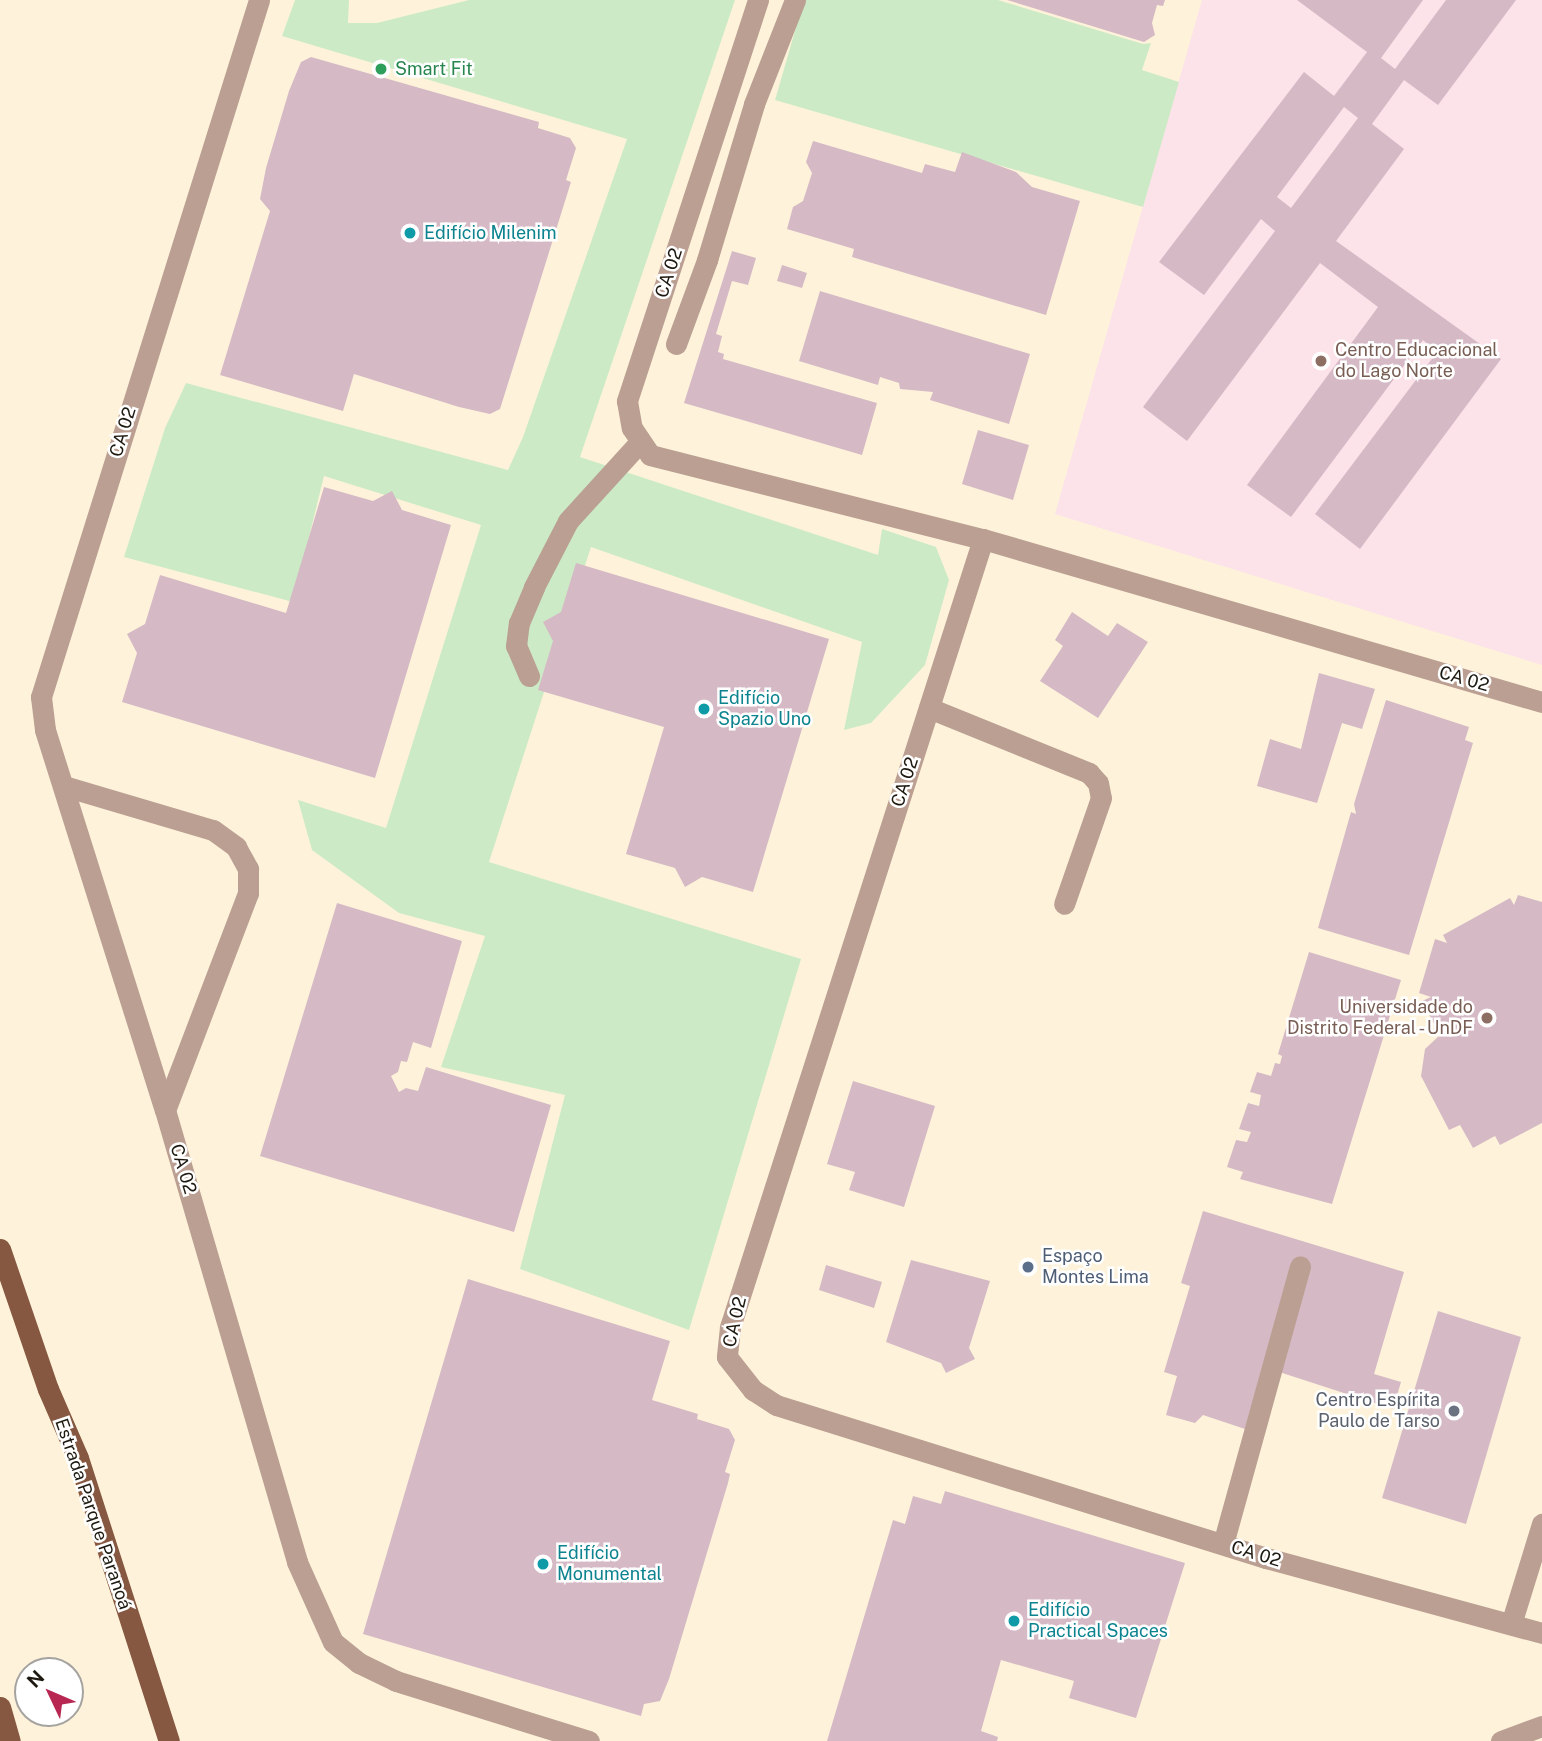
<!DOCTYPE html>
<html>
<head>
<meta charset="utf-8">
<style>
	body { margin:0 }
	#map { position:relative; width:1542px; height:1741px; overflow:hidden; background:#fef3da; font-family:"Public Sans",sans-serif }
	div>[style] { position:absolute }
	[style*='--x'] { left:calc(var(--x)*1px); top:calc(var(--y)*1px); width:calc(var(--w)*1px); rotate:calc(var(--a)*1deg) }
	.education>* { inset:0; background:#fce2e9 }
	.green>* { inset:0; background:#cceac6 }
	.building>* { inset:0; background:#d5b9c5 }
	.minor>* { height:21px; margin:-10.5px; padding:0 10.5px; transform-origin:10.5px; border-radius:10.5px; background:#ba9f92 }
	.major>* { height:21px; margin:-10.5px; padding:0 10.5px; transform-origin:10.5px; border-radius:10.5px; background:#865841 }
	.dots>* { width:19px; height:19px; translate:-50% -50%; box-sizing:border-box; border:4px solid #fff; border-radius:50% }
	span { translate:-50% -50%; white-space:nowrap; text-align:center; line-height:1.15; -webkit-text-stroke:5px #fff; paint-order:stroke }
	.leisure-label { font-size:18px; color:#27864d }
	.left { translate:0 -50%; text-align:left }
	.culture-label { font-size:18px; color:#0d838f }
	.street-label { font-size:18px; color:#1e1a11 }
	.education-label { font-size:18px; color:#785e54 }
	.right { translate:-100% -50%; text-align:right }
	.service-label { font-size:18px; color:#4e5e75 }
	.worship-label { font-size:18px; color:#5b616d }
	.north { position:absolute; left:14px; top:1657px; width:70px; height:70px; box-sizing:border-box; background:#fff; border:2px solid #a5a3a0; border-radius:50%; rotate:314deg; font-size:19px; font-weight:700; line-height:28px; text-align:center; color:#1e1a11 }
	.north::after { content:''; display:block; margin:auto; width:24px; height:32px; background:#b72752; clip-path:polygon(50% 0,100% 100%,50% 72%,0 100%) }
</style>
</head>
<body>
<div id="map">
	<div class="education">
		<div style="clip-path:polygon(1202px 0,1542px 0,1542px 665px,1055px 514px)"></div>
	</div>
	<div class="green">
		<div style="clip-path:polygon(295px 0,349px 0,348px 23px,377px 23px,469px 0,735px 0,580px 457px,878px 555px,882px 529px,936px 547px,949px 580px,925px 665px,871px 723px,844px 730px,862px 642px,591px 547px,489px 862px,801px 959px,689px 1330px,520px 1269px,565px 1095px,441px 1067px,485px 936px,399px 913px,312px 850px,298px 800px,386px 828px,481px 525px,324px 476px,293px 602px,124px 557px,165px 428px,186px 383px,508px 470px,523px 437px,627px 139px,282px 36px)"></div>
		<div style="clip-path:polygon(804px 0,998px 0,1143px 44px,1151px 43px,1142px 70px,1179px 82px,1143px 207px,775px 100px)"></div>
	</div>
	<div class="building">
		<div style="clip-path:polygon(1007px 0,1165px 0,1163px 6px,1157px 5px,1152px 23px,1155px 35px,1144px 42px)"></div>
		<div style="clip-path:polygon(evenodd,1297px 0,1423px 0,1381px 58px,1395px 69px,1446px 0,1516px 0,1438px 105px,1404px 80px,1372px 124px,1404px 149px,1336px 241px,1501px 359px,1360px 549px,1315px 514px,1437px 352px,1423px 340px,1291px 517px,1247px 485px,1378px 307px,1320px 263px,1187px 441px,1143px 407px,1275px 231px,1261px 219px,1204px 295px,1159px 262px,1304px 72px,1334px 96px,1367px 52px,1297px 0,1344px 107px,1358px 118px,1291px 208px,1277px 197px,1344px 107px)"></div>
		<div style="clip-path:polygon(311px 57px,539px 122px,538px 128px,570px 138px,576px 148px,566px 180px,571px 182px,500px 409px,490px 414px,459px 407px,354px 374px,343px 411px,220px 375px,270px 211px,260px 199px,266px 168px,289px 91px,301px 62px)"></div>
		<div style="clip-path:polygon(813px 141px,922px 173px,925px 164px,955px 172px,962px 152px,1016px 172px,1032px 187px,1080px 201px,1046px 315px,852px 257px,854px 249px,787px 229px,793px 207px,803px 201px,812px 173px,806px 162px)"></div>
		<div style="clip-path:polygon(732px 251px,756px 258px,748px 285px,732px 281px,716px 334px,722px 336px,718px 352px,724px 354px,723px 359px,877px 403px,862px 455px,684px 403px)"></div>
		<div style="clip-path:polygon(782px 265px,807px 273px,802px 288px,777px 281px)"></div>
		<div style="clip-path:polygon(820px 291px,1030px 354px,1009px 424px,930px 400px,933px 392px,900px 389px,899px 383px,880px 377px,878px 385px,799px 361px)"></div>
		<div style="clip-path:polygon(978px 430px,1029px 445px,1013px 500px,962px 484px)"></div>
		<div style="clip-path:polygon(324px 487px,373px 501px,392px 491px,402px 510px,451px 525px,375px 778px,122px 702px,137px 653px,127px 634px,145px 624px,160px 575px,286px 613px)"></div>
		<div style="clip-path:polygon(576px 563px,829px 639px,753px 892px,702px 877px,685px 887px,675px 868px,626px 854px,664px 727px,538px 690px,553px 641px,543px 622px,561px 612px)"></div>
		<div style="clip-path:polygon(1072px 612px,1108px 636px,1117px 623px,1148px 642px,1098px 718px,1040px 681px,1063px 646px,1055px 640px)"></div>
		<div style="clip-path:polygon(1319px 673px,1375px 689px,1362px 729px,1342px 723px,1317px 803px,1257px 786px,1270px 739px,1301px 749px)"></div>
		<div style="clip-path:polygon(1386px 700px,1469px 727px,1465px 740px,1473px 743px,1409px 955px,1318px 928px,1351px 812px,1356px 814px,1354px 804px)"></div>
		<div style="clip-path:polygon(1518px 895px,1542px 902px,1542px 1123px,1500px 1145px,1495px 1136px,1473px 1148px,1460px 1125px,1449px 1130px,1421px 1076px,1425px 1049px,1440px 1035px,1422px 1001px,1431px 997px,1419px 993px,1435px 939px,1447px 943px,1443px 935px,1510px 898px,1514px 905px)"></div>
		<div style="clip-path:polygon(337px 903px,462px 941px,431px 1048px,413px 1042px,407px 1062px,401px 1061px,398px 1072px,391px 1076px,399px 1092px,406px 1088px,418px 1091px,426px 1067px,551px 1105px,514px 1232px,260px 1156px)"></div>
		<div style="clip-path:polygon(1309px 952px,1401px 980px,1332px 1204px,1240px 1179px,1243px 1172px,1227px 1167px,1236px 1140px,1247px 1142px,1251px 1132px,1239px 1129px,1248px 1103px,1259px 1106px,1261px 1095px,1250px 1092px,1257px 1072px,1271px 1076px,1275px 1063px,1280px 1064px,1282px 1056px,1278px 1054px)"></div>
		<div style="clip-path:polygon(853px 1081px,935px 1106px,904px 1207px,849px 1190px,855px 1172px,827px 1164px)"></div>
		<div style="clip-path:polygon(1203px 1211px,1404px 1272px,1374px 1374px,1401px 1382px,1393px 1409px,1264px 1367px,1245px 1429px,1203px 1415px,1195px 1423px,1166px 1415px,1177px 1376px,1164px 1372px,1190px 1286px,1181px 1283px)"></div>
		<div style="clip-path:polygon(911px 1260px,990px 1281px,969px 1348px,975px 1359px,946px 1373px,941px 1363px,886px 1342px)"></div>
		<div style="clip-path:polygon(826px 1265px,882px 1282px,874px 1308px,819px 1290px)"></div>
		<div style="clip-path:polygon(468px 1279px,670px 1341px,652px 1400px,698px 1414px,697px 1419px,729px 1429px,735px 1440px,725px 1472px,730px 1474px,728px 1483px,669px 1679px,660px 1701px,644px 1704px,641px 1716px,363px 1634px)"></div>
		<div style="clip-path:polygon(1438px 1311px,1521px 1337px,1466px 1524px,1382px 1498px)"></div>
		<div style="clip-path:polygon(945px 1491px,1185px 1563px,1136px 1718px,1069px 1698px,1074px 1681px,1001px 1660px,981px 1731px,998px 1737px,997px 1741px,827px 1741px,893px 1520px,905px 1524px,913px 1496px,941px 1504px)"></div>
	</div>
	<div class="minor">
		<div style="--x:259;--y:0;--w:730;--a:107.37"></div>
		<div style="--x:41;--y:697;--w:33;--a:83"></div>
		<div style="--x:45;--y:730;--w:398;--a:72.5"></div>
		<div style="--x:165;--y:1110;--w:471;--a:73.7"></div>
		<div style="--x:297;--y:1562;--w:88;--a:65.8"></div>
		<div style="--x:333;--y:1642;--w:33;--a:39"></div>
		<div style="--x:359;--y:1663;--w:41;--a:25.9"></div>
		<div style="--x:396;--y:1681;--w:202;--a:17.3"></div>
		<div style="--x:758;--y:0;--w:422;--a:108.1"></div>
		<div style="--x:627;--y:401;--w:27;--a:80"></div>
		<div style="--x:632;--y:428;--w:32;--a:56"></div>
		<div style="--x:650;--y:455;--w:343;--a:14.2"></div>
		<div style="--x:983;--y:539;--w:582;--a:16.26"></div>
		<div style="--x:676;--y:344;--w:90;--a:-69.7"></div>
		<div style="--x:707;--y:260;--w:163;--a:-73.2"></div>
		<div style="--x:754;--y:104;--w:112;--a:-68.5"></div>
		<div style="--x:983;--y:539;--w:828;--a:107.8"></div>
		<div style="--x:730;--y:1327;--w:30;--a:96"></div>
		<div style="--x:727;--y:1357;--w:42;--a:51.8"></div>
		<div style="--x:753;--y:1390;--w:27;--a:33"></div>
		<div style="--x:776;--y:1405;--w:513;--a:17.34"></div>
		<div style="--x:1266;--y:1558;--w:286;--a:15.2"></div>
		<div style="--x:529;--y:676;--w:33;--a:-113"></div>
		<div style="--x:516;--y:646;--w:23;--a:-83"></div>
		<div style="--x:519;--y:623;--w:39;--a:-67"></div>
		<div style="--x:534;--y:587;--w:74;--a:-62.7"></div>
		<div style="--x:568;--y:521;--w:105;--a:-47.7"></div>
		<div style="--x:929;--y:708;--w:173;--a:22.1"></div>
		<div style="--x:1089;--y:773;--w:13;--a:48"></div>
		<div style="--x:1098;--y:783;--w:15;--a:79"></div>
		<div style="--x:1101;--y:798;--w:112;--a:109.2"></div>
		<div style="--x:64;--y:786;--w:155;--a:16.5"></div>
		<div style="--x:213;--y:830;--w:29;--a:36"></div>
		<div style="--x:236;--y:847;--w:25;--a:61"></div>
		<div style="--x:248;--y:869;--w:24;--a:90"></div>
		<div style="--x:248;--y:893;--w:232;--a:110.9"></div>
		<div style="--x:1223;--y:1544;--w:288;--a:-74.5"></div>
		<div style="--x:1511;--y:1624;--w:105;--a:-72.8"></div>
		<div style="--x:1501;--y:1741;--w:44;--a:-20.1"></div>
	</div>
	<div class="major">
		<div style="--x:0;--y:1249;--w:148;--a:71.1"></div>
		<div style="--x:48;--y:1389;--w:75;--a:66.5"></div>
		<div style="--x:78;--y:1458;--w:297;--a:72.2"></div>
		<div style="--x:0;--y:1707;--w:35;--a:74"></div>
	</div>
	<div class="dots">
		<div style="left:381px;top:69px;background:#2e9e5b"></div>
		<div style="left:410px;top:233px;background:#0f9aa8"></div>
		<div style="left:1321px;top:361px;background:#8d6e63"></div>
		<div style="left:704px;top:709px;background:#0f9aa8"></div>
		<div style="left:1487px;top:1018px;background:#8d6e63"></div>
		<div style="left:1028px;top:1267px;background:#5c6f8a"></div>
		<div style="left:1454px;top:1411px;background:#6b7280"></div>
		<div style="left:543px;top:1564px;background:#0f9aa8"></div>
		<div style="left:1014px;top:1621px;background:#0f9aa8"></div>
	</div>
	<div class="leisure-label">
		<span class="left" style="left:395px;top:69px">Smart Fit</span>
	</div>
	<div class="culture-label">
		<span class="left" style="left:424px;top:233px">Edifício Milenim</span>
		<span class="left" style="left:718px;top:709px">Edifício<br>Spazio Uno</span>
		<span class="left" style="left:557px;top:1564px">Edifício<br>Monumental</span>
		<span class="left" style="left:1028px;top:1621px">Edifício<br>Practical Spaces</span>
	</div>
	<div class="street-label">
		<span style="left:669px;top:273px;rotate:-72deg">CA 02</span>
		<span style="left:123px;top:432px;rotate:-73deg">CA 02</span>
		<span style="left:1464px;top:679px;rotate:16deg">CA 02</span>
		<span style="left:905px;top:782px;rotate:-72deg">CA 02</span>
		<span style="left:183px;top:1169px;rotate:73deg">CA 02</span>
		<span style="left:735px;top:1322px;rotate:-77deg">CA 02</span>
		<span style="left:93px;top:1514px;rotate:71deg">Estrada Parque Paranoá</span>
		<span style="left:1256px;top:1554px;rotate:17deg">CA 02</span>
	</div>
	<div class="education-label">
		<span class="left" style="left:1335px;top:361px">Centro Educacional<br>do Lago Norte</span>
		<span class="right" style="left:1473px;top:1018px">Universidade do<br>Distrito Federal - UnDF</span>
	</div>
	<div class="service-label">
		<span class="left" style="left:1042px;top:1267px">Espaço<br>Montes Lima</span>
	</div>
	<div class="worship-label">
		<span class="right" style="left:1440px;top:1411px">Centro Espírita<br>Paulo de Tarso</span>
	</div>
	<div class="north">N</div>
</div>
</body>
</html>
